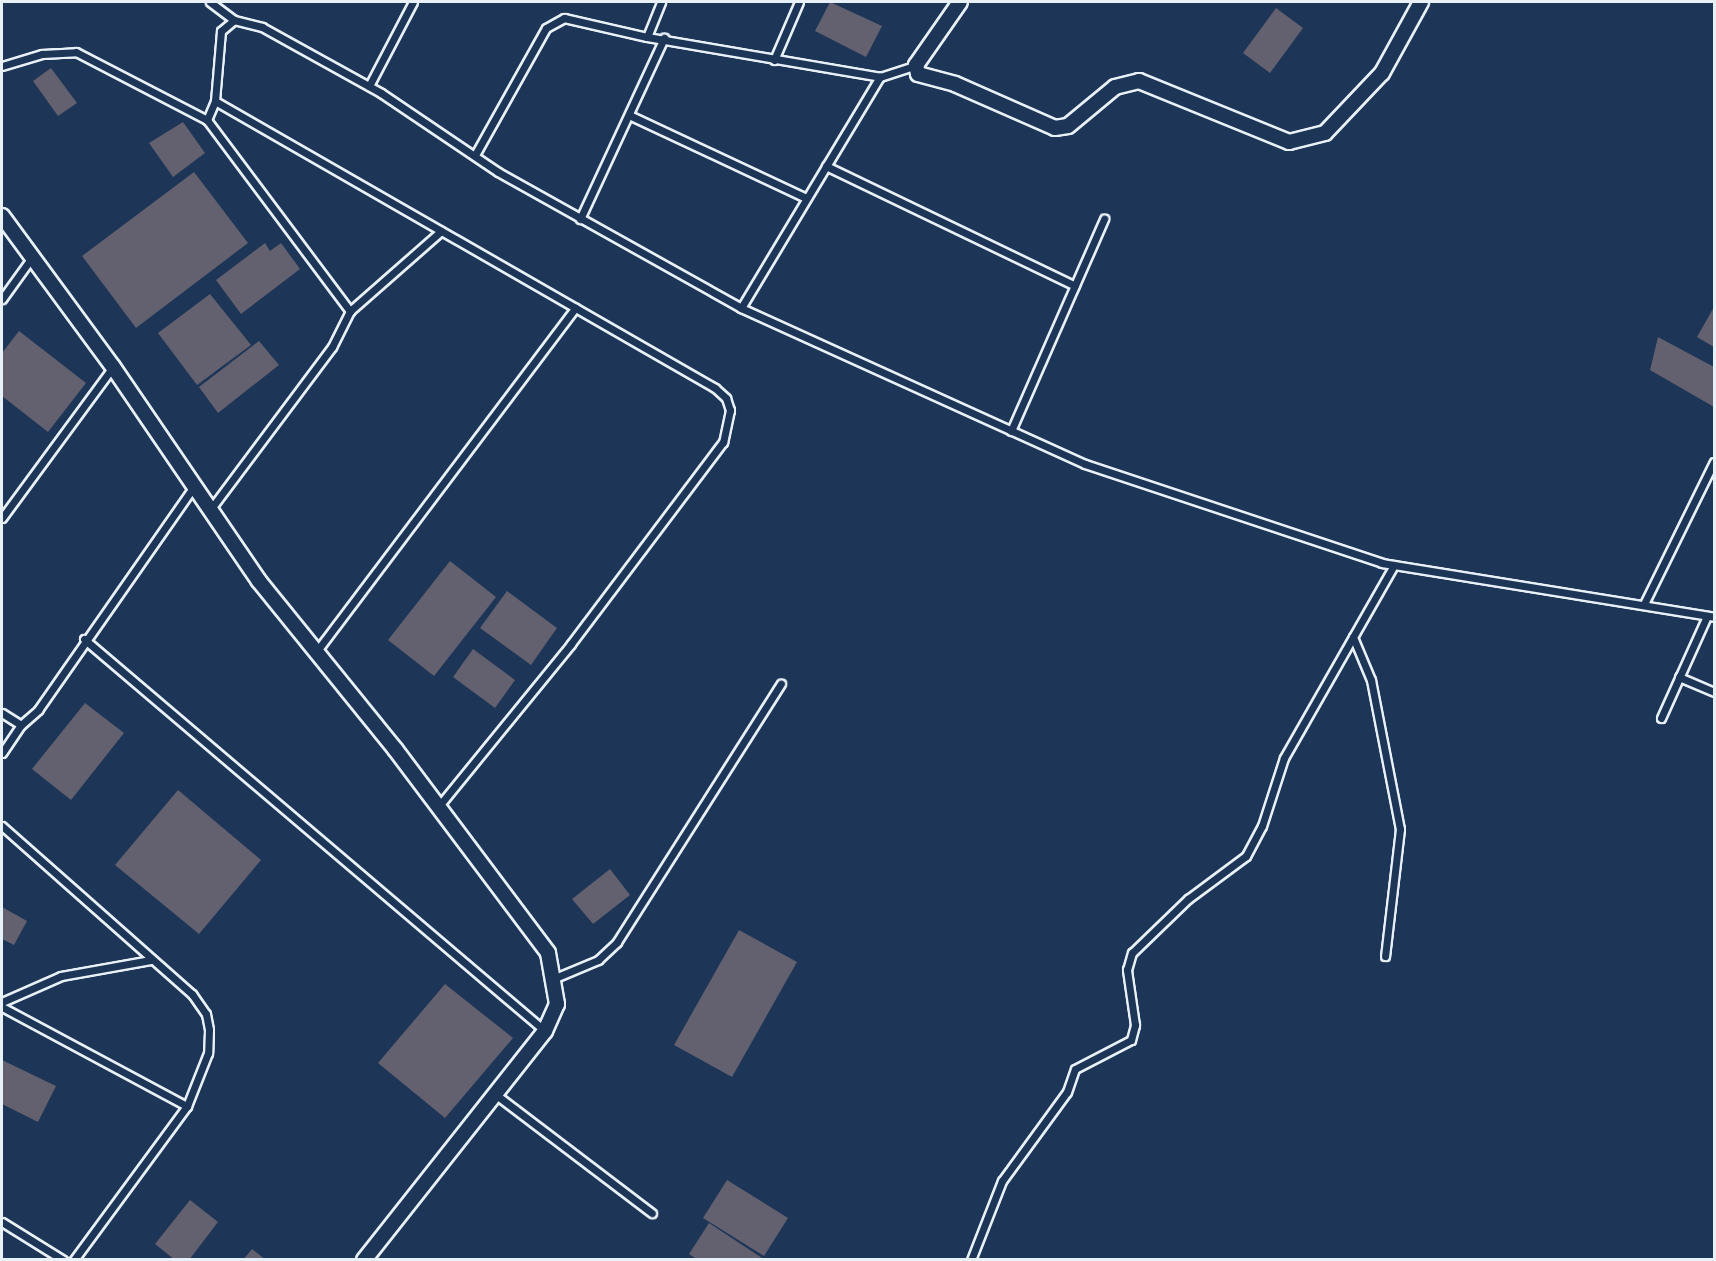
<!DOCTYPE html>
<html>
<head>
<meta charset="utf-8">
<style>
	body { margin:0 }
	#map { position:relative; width:1716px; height:1261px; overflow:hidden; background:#1d3557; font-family:"Gochi Hand",sans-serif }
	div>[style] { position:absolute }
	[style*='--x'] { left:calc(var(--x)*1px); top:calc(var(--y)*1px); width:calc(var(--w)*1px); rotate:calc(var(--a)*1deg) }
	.building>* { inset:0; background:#63606f }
	.roads { filter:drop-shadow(2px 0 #e8f1f8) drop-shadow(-2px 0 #e8f1f8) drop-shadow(0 2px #e8f1f8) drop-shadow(0 -2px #e8f1f8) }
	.service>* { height:7px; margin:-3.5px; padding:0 3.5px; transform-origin:3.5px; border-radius:3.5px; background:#1d3557 }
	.minor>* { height:14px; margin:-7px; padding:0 7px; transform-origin:7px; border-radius:7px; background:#1d3557 }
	span { translate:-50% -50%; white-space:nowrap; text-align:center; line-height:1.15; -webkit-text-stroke:5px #1d3557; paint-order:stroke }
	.frame { position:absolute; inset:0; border:3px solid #e8f1f8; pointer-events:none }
</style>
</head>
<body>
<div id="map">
	<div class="building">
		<div style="clip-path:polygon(830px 2px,882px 26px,866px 57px,815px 31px)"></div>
		<div style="clip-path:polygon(1276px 8px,1303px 28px,1270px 73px,1243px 53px)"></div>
		<div style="clip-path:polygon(51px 68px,77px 103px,58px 116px,33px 81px)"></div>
		<div style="clip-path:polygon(183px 122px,205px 153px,173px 177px,149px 143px)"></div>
		<div style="clip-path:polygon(194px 172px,248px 243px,136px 328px,82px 256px)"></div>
		<div style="clip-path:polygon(265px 243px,270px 251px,281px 243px,300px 269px,241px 314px,216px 280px)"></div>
		<div style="clip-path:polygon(210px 294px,251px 345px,197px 385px,158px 333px)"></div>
		<div style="clip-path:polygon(1714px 307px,1714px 347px,1697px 337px)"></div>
		<div style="clip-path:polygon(19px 331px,86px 383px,48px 432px,2px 396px,2px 353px)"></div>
		<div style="clip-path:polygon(1658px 337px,1714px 367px,1714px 407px,1650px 370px)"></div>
		<div style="clip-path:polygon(259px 341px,279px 365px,218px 413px,199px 387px)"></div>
		<div style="clip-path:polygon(450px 561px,496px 597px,434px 676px,388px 640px)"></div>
		<div style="clip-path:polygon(507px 591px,557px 628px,531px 665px,480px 628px)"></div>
		<div style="clip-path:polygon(473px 649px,515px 680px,495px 708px,453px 677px)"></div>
		<div style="clip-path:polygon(85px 703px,124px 733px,71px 800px,32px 769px)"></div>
		<div style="clip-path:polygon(178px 790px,261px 860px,199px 934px,115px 865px)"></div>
		<div style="clip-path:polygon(610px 869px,630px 895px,593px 924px,572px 899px)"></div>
		<div style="clip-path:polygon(2px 907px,27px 921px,14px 945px,2px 939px)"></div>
		<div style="clip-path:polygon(739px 930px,797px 962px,732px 1077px,674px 1045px)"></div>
		<div style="clip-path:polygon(445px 984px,513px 1038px,445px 1118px,378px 1063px)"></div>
		<div style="clip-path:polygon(2px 1060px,56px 1086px,38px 1122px,2px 1104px)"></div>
		<div style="clip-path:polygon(727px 1180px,788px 1218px,764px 1256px,703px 1218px)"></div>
		<div style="clip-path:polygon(190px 1200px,218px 1222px,189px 1260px,175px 1260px,155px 1244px)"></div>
		<div style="clip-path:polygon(709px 1223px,762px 1258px,761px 1260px,698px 1260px,689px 1254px)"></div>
		<div style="clip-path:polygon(252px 1249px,266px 1260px,243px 1260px)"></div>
	</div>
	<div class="roads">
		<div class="service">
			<div style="--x:210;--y:2;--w:30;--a:37"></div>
			<div style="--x:647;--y:37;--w:38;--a:-68"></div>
			<div style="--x:774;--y:60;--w:63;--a:-66.7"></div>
			<div style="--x:2;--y:66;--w:42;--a:-16.7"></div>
			<div style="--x:42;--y:54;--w:34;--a:-3"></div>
			<div style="--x:76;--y:52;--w:148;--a:27.4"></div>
			<div style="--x:207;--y:120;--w:21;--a:-67"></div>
			<div style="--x:215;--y:101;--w:70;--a:-85.1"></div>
			<div style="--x:221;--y:31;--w:17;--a:-40"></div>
			<div style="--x:234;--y:20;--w:29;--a:14"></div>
			<div style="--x:262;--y:27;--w:136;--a:29"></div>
			<div style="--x:381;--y:93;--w:141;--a:34"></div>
			<div style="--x:498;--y:172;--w:278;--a:29.2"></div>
			<div style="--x:741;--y:308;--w:378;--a:24.4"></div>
			<div style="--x:1085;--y:464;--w:313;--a:18.4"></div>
			<div style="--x:1382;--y:563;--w:336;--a:9.2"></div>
			<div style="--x:369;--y:86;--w:95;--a:-62.4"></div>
			<div style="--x:215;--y:101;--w:577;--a:29.86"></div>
			<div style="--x:715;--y:388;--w:15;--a:42"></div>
			<div style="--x:726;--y:398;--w:13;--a:72"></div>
			<div style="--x:730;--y:410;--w:33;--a:102"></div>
			<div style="--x:723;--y:442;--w:253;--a:127"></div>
			<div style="--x:571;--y:644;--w:209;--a:129.2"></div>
			<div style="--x:629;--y:115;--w:195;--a:25.1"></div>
			<div style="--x:207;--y:120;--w:239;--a:53.2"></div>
			<div style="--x:475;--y:155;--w:145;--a:-60.8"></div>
			<div style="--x:546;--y:28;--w:21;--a:-29"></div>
			<div style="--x:564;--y:18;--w:85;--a:12.9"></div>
			<div style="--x:647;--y:37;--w:236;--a:9.7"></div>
			<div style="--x:880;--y:77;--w:38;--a:-18"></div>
			<div style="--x:826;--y:166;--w:276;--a:25.7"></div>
			<div style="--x:580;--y:219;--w:200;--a:-65.1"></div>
			<div style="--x:2;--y:299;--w:48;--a:-54.3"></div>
			<div style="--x:741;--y:308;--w:270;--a:-59"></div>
			<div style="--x:1011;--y:431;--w:232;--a:-66.3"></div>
			<div style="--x:210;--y:510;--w:204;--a:-53.2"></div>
			<div style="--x:332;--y:347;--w:40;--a:-63.4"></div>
			<div style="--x:350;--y:311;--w:121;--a:-41.3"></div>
			<div style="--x:2;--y:518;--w:187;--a:-53.7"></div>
			<div style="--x:1644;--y:604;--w:158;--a:-63.8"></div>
			<div style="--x:1353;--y:637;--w:47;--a:67.3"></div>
			<div style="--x:1371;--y:680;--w:152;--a:79"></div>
			<div style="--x:1400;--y:829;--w:128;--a:96.7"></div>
			<div style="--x:84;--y:639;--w:605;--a:40.38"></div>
			<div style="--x:316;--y:652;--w:431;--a:-53"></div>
			<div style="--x:1679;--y:677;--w:38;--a:23"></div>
			<div style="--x:2;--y:713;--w:22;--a:32"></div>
			<div style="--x:21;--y:725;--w:23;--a:-41"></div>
			<div style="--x:38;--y:710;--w:273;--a:-55.1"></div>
			<div style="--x:1661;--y:718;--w:112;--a:-65.7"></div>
			<div style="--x:2;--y:753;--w:34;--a:-56"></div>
			<div style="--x:2;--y:826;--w:254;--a:41.5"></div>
			<div style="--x:192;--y:994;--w:24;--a:55"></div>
			<div style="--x:206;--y:1014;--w:16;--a:79"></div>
			<div style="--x:209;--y:1030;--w:23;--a:92"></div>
			<div style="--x:208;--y:1053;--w:57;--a:111.6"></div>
			<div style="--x:187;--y:1106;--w:191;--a:126.3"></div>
			<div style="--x:555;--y:978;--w:47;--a:-22.7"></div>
			<div style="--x:598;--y:960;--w:26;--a:-43"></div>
			<div style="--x:617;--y:942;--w:306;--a:-57.6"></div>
			<div style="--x:2;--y:1002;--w:64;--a:-23.8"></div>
			<div style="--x:61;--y:976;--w:91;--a:-10.1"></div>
			<div style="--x:2;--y:1007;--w:210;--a:28.2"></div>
			<div style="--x:495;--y:1094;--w:197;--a:37.2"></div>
			<div style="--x:2;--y:1222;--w:72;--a:31.9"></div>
			<div style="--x:971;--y:1260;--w:85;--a:-68.6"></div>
			<div style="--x:1002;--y:1181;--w:110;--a:-53.9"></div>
			<div style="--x:1067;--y:1092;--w:24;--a:-71"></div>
			<div style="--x:1075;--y:1069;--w:63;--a:-27.4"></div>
			<div style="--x:1131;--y:1040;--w:16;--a:-75"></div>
			<div style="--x:1135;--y:1025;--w:56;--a:-98.3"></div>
			<div style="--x:1127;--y:970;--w:18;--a:-74"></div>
			<div style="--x:1132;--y:953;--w:78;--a:-44"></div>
			<div style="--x:1188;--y:899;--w:72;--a:-36.6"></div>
			<div style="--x:1246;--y:856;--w:34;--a:-62"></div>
			<div style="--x:1262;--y:826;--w:71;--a:-72.1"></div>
			<div style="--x:1284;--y:758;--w:222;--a:-60.3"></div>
		</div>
		<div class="minor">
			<div style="--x:960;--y:2;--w:77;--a:124.9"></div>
			<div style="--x:916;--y:65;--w:9;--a:77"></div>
			<div style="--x:918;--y:74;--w:38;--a:15"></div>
			<div style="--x:955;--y:84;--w:109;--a:23.7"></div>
			<div style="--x:1055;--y:128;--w:13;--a:-9"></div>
			<div style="--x:1068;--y:126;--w:61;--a:-39.7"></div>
			<div style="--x:1115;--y:87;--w:25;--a:-14"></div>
			<div style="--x:1139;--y:81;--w:162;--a:22.1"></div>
			<div style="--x:1289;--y:142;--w:37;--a:-14"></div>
			<div style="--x:1325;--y:133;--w:83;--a:-46.5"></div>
			<div style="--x:1382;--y:73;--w:81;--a:-61.2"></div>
			<div style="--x:2;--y:216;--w:187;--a:53.7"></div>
			<div style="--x:113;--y:367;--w:259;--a:55.7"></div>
			<div style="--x:259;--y:581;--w:216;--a:51"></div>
			<div style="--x:395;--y:749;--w:255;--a:53.1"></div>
			<div style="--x:548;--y:953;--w:52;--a:80"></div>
			<div style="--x:557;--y:1004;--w:30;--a:114"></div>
			<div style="--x:545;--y:1031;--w:292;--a:128.3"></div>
		</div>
	</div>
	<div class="frame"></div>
</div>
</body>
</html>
